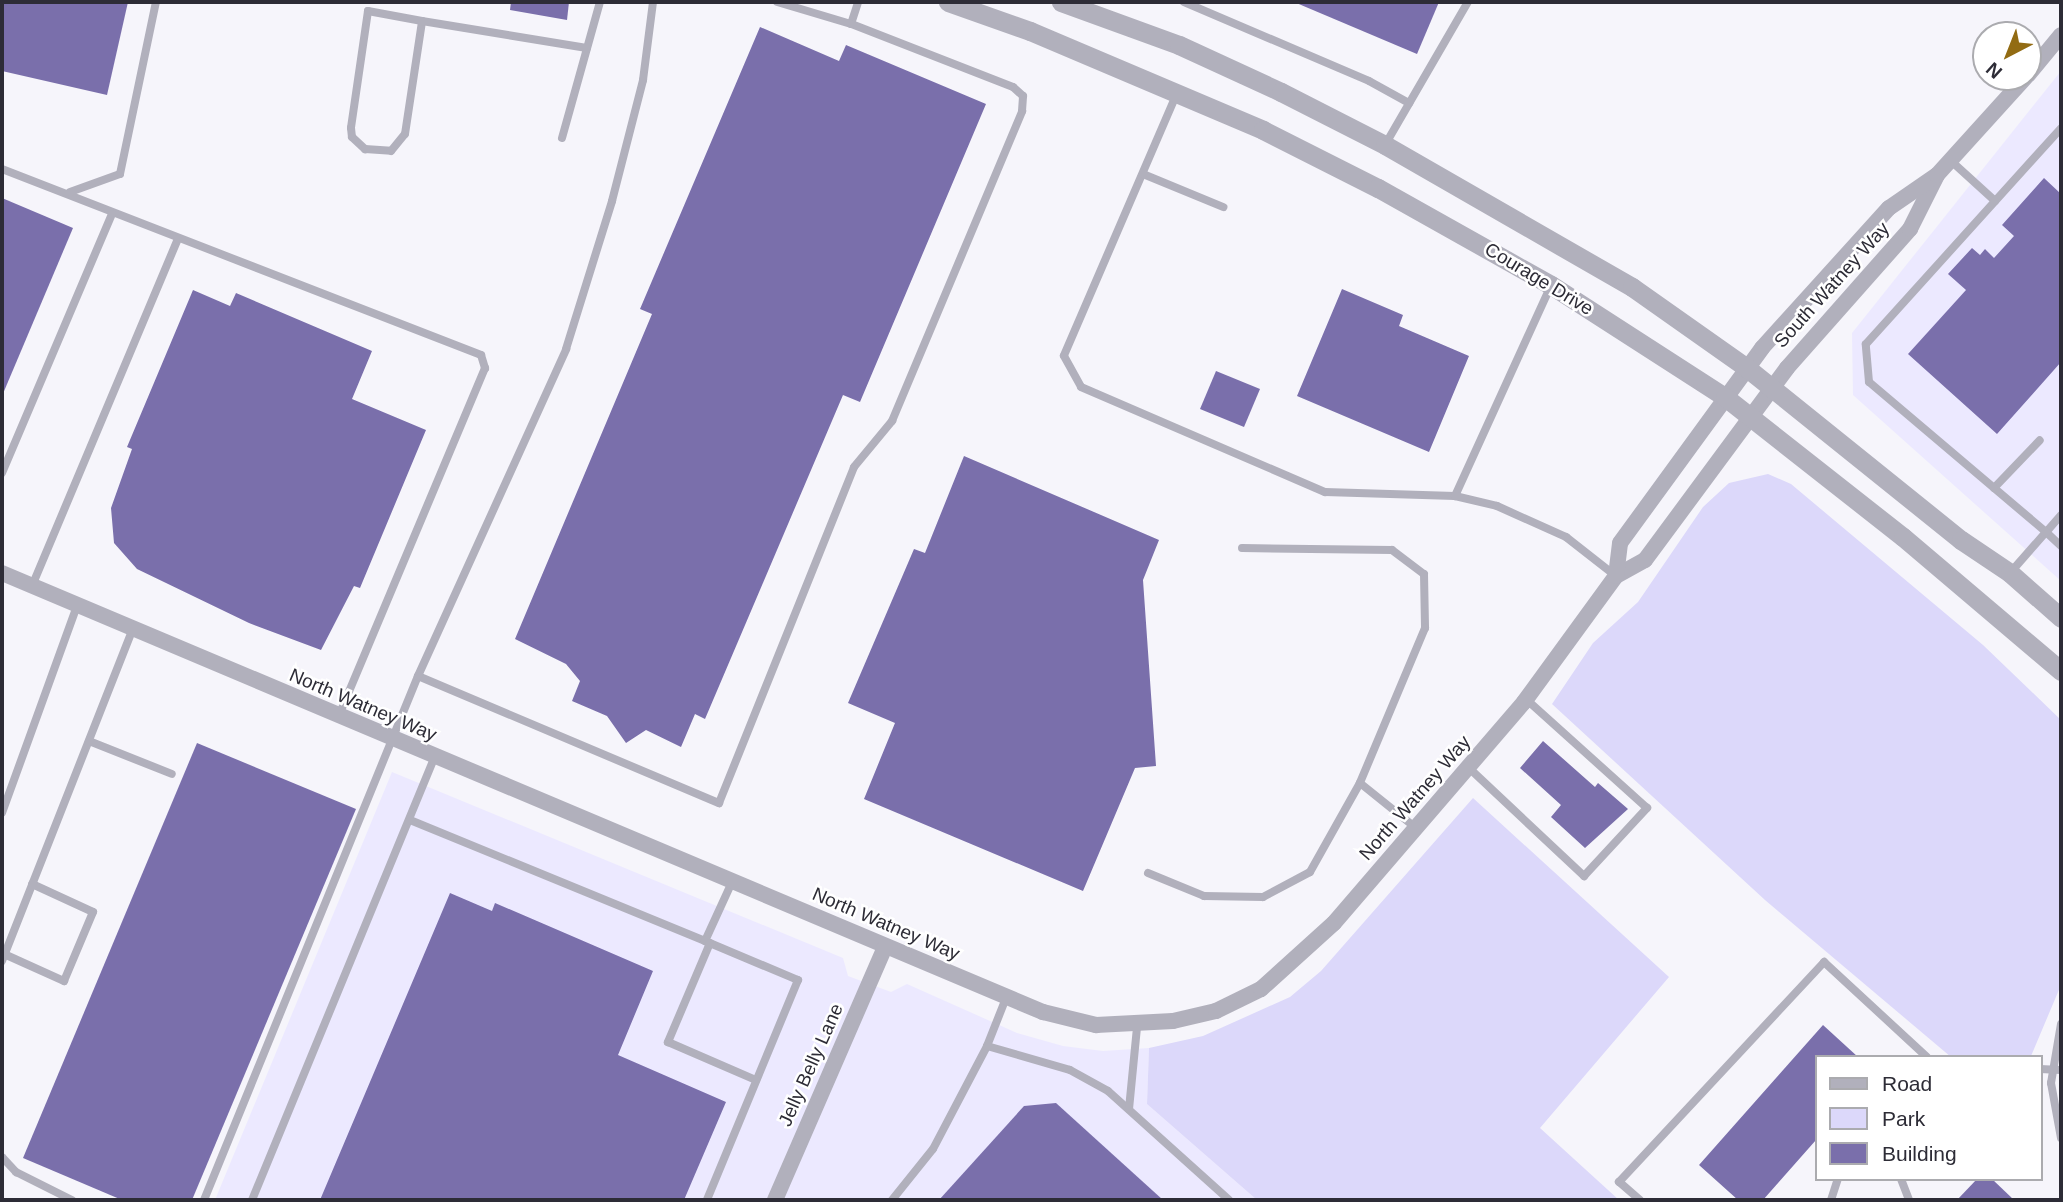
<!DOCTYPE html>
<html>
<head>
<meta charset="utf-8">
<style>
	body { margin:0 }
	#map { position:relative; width:2063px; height:1202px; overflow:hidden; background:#f6f5fb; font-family:Arial,sans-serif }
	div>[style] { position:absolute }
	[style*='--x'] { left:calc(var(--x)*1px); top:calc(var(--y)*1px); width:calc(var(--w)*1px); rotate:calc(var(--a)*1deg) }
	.built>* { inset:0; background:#ece9ff }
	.green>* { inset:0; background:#dcd8fa }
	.building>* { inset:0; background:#7a6fab }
	.service>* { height:8px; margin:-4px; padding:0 4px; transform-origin:4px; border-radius:4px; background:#b1b0bc }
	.minor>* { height:16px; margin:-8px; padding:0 8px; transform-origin:8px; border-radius:8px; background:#b1b0bc }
	.tertiary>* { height:19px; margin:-9.5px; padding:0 9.5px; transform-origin:9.5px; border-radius:9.5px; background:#b1b0bc }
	span { translate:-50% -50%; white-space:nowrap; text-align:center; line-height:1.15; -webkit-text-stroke:5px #fff; paint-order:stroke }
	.street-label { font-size:19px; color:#2d2c36 }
	.frame { position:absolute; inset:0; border:4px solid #2d2c36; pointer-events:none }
	.legend { position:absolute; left:1815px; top:1055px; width:228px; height:126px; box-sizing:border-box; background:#fff; border:2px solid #ababaf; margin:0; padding:9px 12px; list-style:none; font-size:21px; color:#2d2c36 }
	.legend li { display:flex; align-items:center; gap:14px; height:35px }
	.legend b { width:35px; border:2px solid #ababaf }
	.north { position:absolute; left:1972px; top:21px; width:70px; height:70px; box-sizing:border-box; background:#fff; border:2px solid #ababaf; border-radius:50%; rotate:222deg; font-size:19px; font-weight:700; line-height:28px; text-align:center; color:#2d2c36 }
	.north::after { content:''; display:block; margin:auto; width:24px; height:32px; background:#926b13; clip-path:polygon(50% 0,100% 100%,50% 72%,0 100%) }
</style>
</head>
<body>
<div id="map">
	<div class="built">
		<div style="clip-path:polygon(2061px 71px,2061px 581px,1853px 395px,1852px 333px)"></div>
		<div style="clip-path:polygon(392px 772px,843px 958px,848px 976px,891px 992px,907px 984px,1017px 1033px,1063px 1046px,1103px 1051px,1149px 1048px,1147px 1104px,1257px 1200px,215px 1200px)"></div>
	</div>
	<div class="green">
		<div style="clip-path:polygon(1768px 474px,1791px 484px,1983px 645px,2061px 720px,2061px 985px,2031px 1056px,1951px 1057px,1765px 900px,1552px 704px,1593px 643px,1638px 602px,1703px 507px,1729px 483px)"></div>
		<div style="clip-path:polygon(1473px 798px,1669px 977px,1540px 1128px,1619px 1200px,1257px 1200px,1147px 1104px,1149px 1048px,1203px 1036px,1290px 997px,1321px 971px)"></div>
	</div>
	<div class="building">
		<div style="clip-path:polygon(2px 2px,128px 2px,107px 95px,2px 71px)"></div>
		<div style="clip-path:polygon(511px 2px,569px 2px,567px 20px,510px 10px)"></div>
		<div style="clip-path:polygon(1294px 2px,1439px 2px,1417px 54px)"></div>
		<div style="clip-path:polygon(760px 27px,839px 61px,846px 45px,986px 104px,860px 402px,843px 395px,705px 719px,695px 714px,681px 747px,646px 730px,626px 743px,607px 716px,572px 701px,580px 681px,566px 664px,515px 639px,652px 314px,640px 309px)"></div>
		<div style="clip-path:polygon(2044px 178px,2061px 194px,2061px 362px,1997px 434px,1908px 354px,1966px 290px,1948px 274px,1972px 248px,1980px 255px,1985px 249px,1994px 258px,2014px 236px,2002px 225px)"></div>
		<div style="clip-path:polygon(2px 198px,73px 228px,2px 396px)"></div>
		<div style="clip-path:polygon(1342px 289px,1403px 315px,1399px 326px,1469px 356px,1429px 452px,1297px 396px)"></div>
		<div style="clip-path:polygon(193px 290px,230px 306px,236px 293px,372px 351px,352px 399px,426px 430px,360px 588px,354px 586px,321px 650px,249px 623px,137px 569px,114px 543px,111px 508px,132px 449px,127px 447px)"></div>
		<div style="clip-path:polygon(1216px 371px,1260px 389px,1244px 427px,1200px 409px)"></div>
		<div style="clip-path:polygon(964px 456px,1159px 540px,1143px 580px,1156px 766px,1135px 768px,1083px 891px,864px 799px,895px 723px,848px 703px,914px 549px,925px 553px)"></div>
		<div style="clip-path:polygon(1543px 741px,1595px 787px,1598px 783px,1628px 809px,1585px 848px,1551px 817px,1561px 805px,1520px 768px)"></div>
		<div style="clip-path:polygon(197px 743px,356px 809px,192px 1200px,122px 1200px,23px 1158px)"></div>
		<div style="clip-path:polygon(450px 893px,492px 911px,495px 903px,653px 971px,618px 1055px,726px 1102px,684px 1200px,320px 1200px)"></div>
		<div style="clip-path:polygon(1823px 1025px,1858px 1057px,1816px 1057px,1816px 1140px,1763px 1200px,1738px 1200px,1699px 1165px)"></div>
		<div style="clip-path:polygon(1056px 1103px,1163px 1200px,939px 1200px,1024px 1106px)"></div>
		<div style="clip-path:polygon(1977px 1179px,1992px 1179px,2014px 1200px,1957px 1200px)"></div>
	</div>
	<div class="service">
		<div style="--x:1184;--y:2;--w:201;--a:23.1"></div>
		<div style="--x:1369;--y:81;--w:46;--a:28.8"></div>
		<div style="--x:422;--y:21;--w:55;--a:-169.5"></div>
		<div style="--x:368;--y:11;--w:118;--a:98.3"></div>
		<div style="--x:351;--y:128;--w:9;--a:84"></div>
		<div style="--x:352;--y:137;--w:18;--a:43"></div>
		<div style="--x:365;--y:149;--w:26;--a:4"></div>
		<div style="--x:391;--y:151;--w:22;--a:-51"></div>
		<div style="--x:405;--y:134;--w:114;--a:-81.4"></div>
		<div style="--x:422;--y:21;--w:167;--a:9.3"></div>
		<div style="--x:851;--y:24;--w:23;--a:-72"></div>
		<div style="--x:1177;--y:93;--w:286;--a:113.3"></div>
		<div style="--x:1064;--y:356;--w:35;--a:61"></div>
		<div style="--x:1081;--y:387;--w:266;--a:23.3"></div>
		<div style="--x:1325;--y:492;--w:130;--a:1.8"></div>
		<div style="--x:1455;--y:496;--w:232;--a:-65.5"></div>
		<div style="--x:562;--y:138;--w:141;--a:-74.4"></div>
		<div style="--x:1385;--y:145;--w:165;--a:-59.9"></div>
		<div style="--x:1950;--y:160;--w:61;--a:42.3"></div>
		<div style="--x:2;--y:169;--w:514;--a:21.22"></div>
		<div style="--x:481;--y:355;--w:14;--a:73"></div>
		<div style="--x:485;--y:368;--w:377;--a:112.8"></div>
		<div style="--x:1143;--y:174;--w:87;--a:22.4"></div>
		<div style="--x:70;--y:192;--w:53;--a:-19.8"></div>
		<div style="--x:120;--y:174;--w:176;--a:-78.2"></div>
		<div style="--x:2;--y:473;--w:281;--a:-67"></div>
		<div style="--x:1994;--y:488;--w:66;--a:-46.2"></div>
		<div style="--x:1455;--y:496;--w:43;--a:13.4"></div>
		<div style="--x:1497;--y:506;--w:76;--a:24.2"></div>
		<div style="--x:1566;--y:537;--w:63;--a:38"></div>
		<div style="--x:2061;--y:515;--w:23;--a:131"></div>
		<div style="--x:2046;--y:532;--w:21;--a:43"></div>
		<div style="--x:1242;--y:548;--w:150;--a:0.8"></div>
		<div style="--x:1392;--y:550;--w:40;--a:37"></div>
		<div style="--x:1424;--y:574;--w:54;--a:88.9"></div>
		<div style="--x:1425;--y:628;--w:168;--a:112.8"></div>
		<div style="--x:1360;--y:783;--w:72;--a:38.8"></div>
		<div style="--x:2010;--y:573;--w:55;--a:-48.7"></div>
		<div style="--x:2046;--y:532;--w:232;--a:-139.7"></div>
		<div style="--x:1869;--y:382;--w:38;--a:-95"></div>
		<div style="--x:1866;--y:344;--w:291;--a:-47.9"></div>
		<div style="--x:32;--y:586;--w:376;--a:-67.2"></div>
		<div style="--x:418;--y:676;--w:327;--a:22.9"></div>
		<div style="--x:719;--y:803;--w:362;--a:-68.1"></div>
		<div style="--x:854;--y:467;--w:60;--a:-50.4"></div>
		<div style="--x:892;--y:421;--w:336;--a:-67.2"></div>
		<div style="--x:1022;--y:111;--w:15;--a:-86"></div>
		<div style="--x:1023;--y:96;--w:13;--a:-138"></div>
		<div style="--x:1013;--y:87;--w:174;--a:-158.7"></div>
		<div style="--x:851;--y:24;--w:77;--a:-163.4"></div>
		<div style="--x:89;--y:741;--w:89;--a:21.7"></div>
		<div style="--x:1469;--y:768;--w:158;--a:43.2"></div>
		<div style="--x:1584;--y:876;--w:93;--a:-47.2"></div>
		<div style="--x:1647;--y:808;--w:163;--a:-138"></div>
		<div style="--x:2;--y:813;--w:220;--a:-70.1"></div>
		<div style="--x:410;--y:820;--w:319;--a:22.3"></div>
		<div style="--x:705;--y:941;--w:65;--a:-65.4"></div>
		<div style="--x:1148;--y:873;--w:61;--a:22.3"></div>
		<div style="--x:1204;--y:896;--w:59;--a:1"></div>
		<div style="--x:1263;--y:897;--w:53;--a:-28"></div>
		<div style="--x:1310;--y:872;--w:102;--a:-60.7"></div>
		<div style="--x:705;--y:941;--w:101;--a:22.8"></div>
		<div style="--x:798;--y:980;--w:238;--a:112.5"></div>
		<div style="--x:710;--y:943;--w:108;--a:113"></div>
		<div style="--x:668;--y:1042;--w:96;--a:23.4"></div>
		<div style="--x:4;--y:954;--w:66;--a:24.2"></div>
		<div style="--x:64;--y:981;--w:75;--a:-67.2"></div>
		<div style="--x:93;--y:912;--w:67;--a:-155.3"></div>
		<div style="--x:2;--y:961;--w:357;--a:-68.5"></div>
		<div style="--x:2061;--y:1024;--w:60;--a:99.6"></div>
		<div style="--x:2051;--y:1083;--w:56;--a:79.7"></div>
		<div style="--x:987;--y:1046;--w:86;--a:16.1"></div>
		<div style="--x:1070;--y:1070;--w:43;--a:28.9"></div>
		<div style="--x:1108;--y:1091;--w:163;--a:42"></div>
		<div style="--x:2040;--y:1069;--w:21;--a:3"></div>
		<div style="--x:1129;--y:1109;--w:82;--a:-84.4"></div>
		<div style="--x:2;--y:1157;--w:21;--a:47"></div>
		<div style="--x:16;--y:1172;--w:63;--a:26.6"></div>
		<div style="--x:1901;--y:1179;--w:22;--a:69"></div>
		<div style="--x:204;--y:1200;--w:566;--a:-67.79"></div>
		<div style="--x:418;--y:676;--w:359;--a:-65.6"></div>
		<div style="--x:566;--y:349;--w:155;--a:-72.7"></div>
		<div style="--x:612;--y:201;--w:125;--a:-75.6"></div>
		<div style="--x:643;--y:80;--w:79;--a:-82.7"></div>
		<div style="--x:252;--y:1200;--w:478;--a:-67.6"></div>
		<div style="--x:892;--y:1200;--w:65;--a:-51.2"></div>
		<div style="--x:933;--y:1149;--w:116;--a:-62.3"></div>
		<div style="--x:987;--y:1046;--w:52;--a:-68.4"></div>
		<div style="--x:1640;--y:1200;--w:28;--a:-139"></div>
		<div style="--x:1619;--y:1182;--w:301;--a:-47"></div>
		<div style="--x:1824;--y:962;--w:140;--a:42.7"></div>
		<div style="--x:1831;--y:1200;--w:22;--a:-72"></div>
	</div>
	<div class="minor">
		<div style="--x:2028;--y:75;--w:52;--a:-50.5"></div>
		<div style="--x:2;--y:573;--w:1130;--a:22.87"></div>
		<div style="--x:1043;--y:1012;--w:55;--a:13.8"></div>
		<div style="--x:1096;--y:1025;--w:77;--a:-3"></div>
		<div style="--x:1173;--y:1021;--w:44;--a:-13.1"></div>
		<div style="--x:1216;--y:1011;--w:50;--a:-26.1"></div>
		<div style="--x:1261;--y:989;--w:98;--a:-42.1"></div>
		<div style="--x:1334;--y:923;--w:291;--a:-49.3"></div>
		<div style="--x:1524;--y:702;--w:156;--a:-53.9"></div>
		<div style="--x:1616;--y:576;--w:33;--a:-29"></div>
		<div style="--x:1645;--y:560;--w:239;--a:-53.5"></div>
		<div style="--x:1787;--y:368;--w:186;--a:-48.5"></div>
		<div style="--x:1910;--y:229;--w:60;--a:-63.4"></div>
		<div style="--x:1616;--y:576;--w:33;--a:-83"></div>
		<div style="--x:1620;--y:543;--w:241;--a:-53.9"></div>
		<div style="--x:1762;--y:348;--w:189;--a:-47.8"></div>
		<div style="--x:1889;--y:208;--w:58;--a:-34.5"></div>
		<div style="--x:1937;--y:175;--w:132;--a:-47.8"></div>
		<div style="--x:775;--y:1200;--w:276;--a:-66.5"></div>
	</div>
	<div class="tertiary">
		<div style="--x:948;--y:2;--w:87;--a:19.5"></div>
		<div style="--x:1030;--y:31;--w:253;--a:23"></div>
		<div style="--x:1263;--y:130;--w:129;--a:26.8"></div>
		<div style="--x:1378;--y:188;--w:198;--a:29.3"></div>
		<div style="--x:1551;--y:285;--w:207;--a:32.8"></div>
		<div style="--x:1725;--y:397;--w:226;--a:38.2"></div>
		<div style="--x:1903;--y:537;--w:207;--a:40.3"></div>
		<div style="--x:1061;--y:2;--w:126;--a:20"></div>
		<div style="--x:1179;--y:45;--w:112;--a:24.7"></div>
		<div style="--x:1281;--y:92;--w:117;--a:27"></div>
		<div style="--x:1385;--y:145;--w:285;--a:29.9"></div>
		<div style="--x:1632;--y:287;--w:141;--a:35.2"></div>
		<div style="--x:1747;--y:368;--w:275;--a:38.8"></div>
		<div style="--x:1961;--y:540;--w:59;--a:34"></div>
		<div style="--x:2010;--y:573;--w:68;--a:41.4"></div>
	</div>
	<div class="street-label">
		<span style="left:1539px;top:279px;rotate:31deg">Courage Drive</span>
		<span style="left:1832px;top:285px;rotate:-48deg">South Watney Way</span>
		<span style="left:363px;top:705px;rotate:23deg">North Watney Way</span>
		<span style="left:1415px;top:798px;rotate:-49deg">North Watney Way</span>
		<span style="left:886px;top:924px;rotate:23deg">North Watney Way</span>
		<span style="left:811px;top:1065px;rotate:-66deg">Jelly Belly Lane</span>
	</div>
	<div class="frame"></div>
	<ul class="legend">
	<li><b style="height:9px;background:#b1b0bc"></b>Road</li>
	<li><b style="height:19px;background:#dcd8fa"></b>Park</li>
	<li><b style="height:19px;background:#7a6fab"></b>Building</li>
	</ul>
	<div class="north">N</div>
</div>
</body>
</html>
